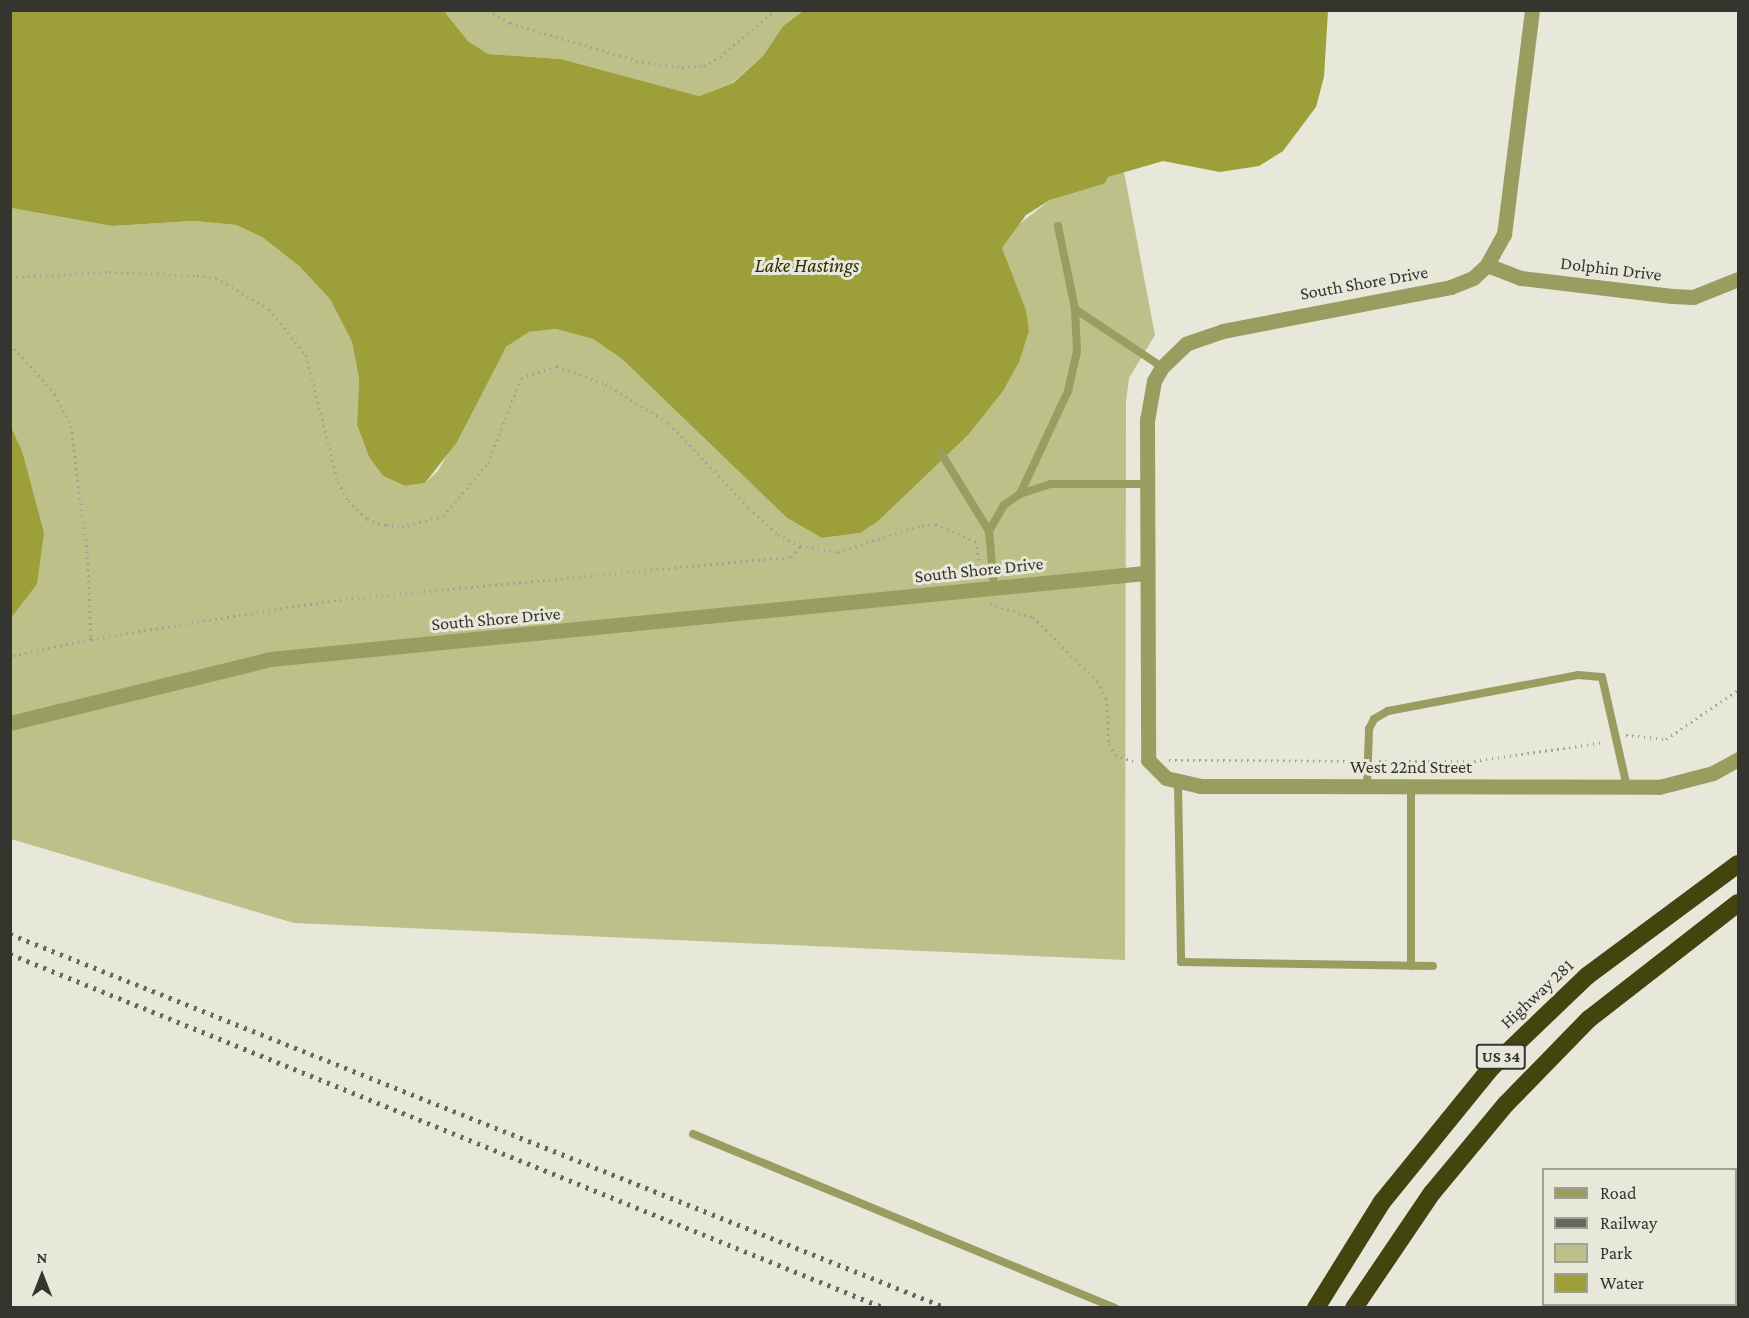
<!DOCTYPE html>
<html>
<head>
<meta charset="utf-8">
<style>
	body { margin:0 }
	#map { position:relative; width:1749px; height:1318px; overflow:hidden; background:#e7e8da; font-family:"Crimson Pro",serif }
	div>[style] { position:absolute }
	[style*='--x'] { left:calc(var(--x)*1px); top:calc(var(--y)*1px); width:calc(var(--w)*1px); rotate:calc(var(--a)*1deg) }
	.green>* { inset:0; background:#bdc088 }
	.water>* { inset:0; background:#9da03a }
	.path>* { height:3px; margin-top:-1.5px; transform-origin:0; background:repeating-linear-gradient(90deg,#a1a297 0 1.5px,transparent 0 6px) }
	.lane>* { height:8px; margin:-4px; padding:0 4px; transform-origin:4px; border-radius:4px; background:#9a9d60 }
	.street>* { height:15px; margin:-7.5px; padding:0 7.5px; transform-origin:7.5px; border-radius:7.5px; background:#9a9d60 }
	.highway>* { height:18px; margin:-9px; padding:0 9px; transform-origin:9px; border-radius:9px; background:#43440e }
	.rail>* { height:4.5px; margin-top:-2.25px; transform-origin:0; background:repeating-linear-gradient(90deg,#66675e 0 3px,transparent 0 9px) }
	span { translate:-50% -50%; white-space:nowrap; text-align:center; line-height:1.15; -webkit-text-stroke:6px #e7e8da; paint-order:stroke }
	.shield-label span { padding:2px 4px; background:#e7e8da; border:2px solid; border-radius:4px; -webkit-text-stroke-width:0 }
	.shield-label { font-size:16px; color:#35352f; font-weight:700 }
	.street-label { font-size:18px; color:#35352f }
	.water-label { font-size:20px; color:#2e2f03; font-style:italic }
	.frame { position:absolute; inset:0; border:12px solid #35352f; pointer-events:none }
	.legend { position:absolute; left:1542px; top:1168px; width:195px; height:138px; box-sizing:border-box; background:#e7e8da; border:2px solid #a0a096; margin:0; padding:8px 10px; list-style:none; font-size:18px; color:#35352f }
	.legend li { display:flex; align-items:center; gap:12px; height:30px }
	.legend b { width:30px; border:2px solid #a0a096 }
	.north { position:absolute; left:12px; top:1246px; width:60px; height:60px; -webkit-text-stroke:4px #e7e8da; paint-order:stroke; rotate:0deg; font-size:16px; font-weight:700; line-height:24px; text-align:center; color:#35352f }
	.north::after { content:''; display:block; margin:auto; width:21px; height:27px; background:#35352f; clip-path:polygon(50% 0,100% 100%,50% 72%,0 100%) }
</style>
</head>
<body>
<div id="map">
	<div class="green">
		<div style="clip-path:polygon(444px 11px,803px 11px,783px 26px,763px 56px,732px 83px,699px 96px,561px 59px,488px 54px,468px 41px)"></div>
		<div style="clip-path:polygon(1124px 172px,1155px 335px,1129px 378px,1126px 402px,1125px 960px,294px 923px,11px 839px,11px 208px,112px 226px,194px 221px,236px 225px,262px 237px,299px 266px,330px 299px,352px 342px,359px 379px,357px 425px,369px 457px,383px 476px,405px 486px,425px 483px,438px 471px,506px 347px,529px 332px,556px 329px,593px 339px,622px 359px,787px 518px,823px 538px,860px 533px,968px 435px,1029px 331px,1025px 310px,1002px 248px,1017px 226px,1050px 200px,1104px 184px,1107px 177px)"></div>
	</div>
	<div class="water">
		<div style="clip-path:polygon(11px 11px,444px 11px,468px 41px,488px 54px,561px 59px,699px 96px,733px 83px,763px 56px,783px 26px,803px 11px,1328px 11px,1324px 77px,1316px 107px,1283px 151px,1259px 166px,1220px 172px,1163px 161px,1108px 177px,1104px 184px,1050px 200px,1026px 215px,1002px 248px,1026px 310px,1029px 331px,1019px 362px,1003px 391px,968px 435px,878px 521px,860px 533px,822px 538px,787px 518px,622px 359px,593px 339px,556px 329px,529px 332px,506px 347px,457px 442px,425px 483px,405px 486px,383px 476px,369px 457px,357px 425px,359px 379px,352px 342px,330px 299px,299px 266px,262px 237px,236px 225px,194px 221px,112px 226px,11px 208px)"></div>
		<div style="clip-path:polygon(10px 425px,22px 451px,44px 533px,37px 584px,11px 618px)"></div>
	</div>
	<div class="path">
		<div style="--x:488;--y:10;--w:26;--a:31"></div>
		<div style="--x:510;--y:23;--w:138;--a:16.5"></div>
		<div style="--x:642;--y:62;--w:40;--a:7.1"></div>
		<div style="--x:682;--y:67;--w:22;--a:-3"></div>
		<div style="--x:704;--y:66;--w:18;--a:-29"></div>
		<div style="--x:720;--y:57;--w:72;--a:-40.5"></div>
		<div style="--x:10;--y:277;--w:99;--a:-2.9"></div>
		<div style="--x:109;--y:272;--w:88;--a:2.6"></div>
		<div style="--x:197;--y:276;--w:19;--a:6"></div>
		<div style="--x:216;--y:278;--w:61;--a:30.3"></div>
		<div style="--x:269;--y:309;--w:59;--a:51.2"></div>
		<div style="--x:306;--y:355;--w:131;--a:75.9"></div>
		<div style="--x:338;--y:482;--w:21;--a:62"></div>
		<div style="--x:348;--y:501;--w:26;--a:43"></div>
		<div style="--x:367;--y:519;--w:20;--a:18"></div>
		<div style="--x:386;--y:525;--w:16;--a:7"></div>
		<div style="--x:402;--y:527;--w:42;--a:-15"></div>
		<div style="--x:443;--y:516;--w:70;--a:-49.7"></div>
		<div style="--x:488;--y:463;--w:91;--a:-68.8"></div>
		<div style="--x:521;--y:378;--w:38;--a:-18"></div>
		<div style="--x:557;--y:366;--w:51;--a:20.6"></div>
		<div style="--x:605;--y:384;--w:75;--a:31.4"></div>
		<div style="--x:669;--y:423;--w:117;--a:46.7"></div>
		<div style="--x:749;--y:508;--w:39;--a:42"></div>
		<div style="--x:778;--y:534;--w:25;--a:29"></div>
		<div style="--x:800;--y:546;--w:38;--a:9"></div>
		<div style="--x:838;--y:552;--w:88;--a:-17.8"></div>
		<div style="--x:922;--y:525;--w:14;--a:-4"></div>
		<div style="--x:936;--y:524;--w:47;--a:23.8"></div>
		<div style="--x:10;--y:344;--w:67;--a:48"></div>
		<div style="--x:55;--y:394;--w:36;--a:63"></div>
		<div style="--x:71;--y:426;--w:126;--a:82.7"></div>
		<div style="--x:87;--y:551;--w:88;--a:87.4"></div>
		<div style="--x:91;--y:639;--w:83;--a:168.1"></div>
		<div style="--x:975;--y:541;--w:19;--a:78"></div>
		<div style="--x:990;--y:604;--w:45;--a:16.8"></div>
		<div style="--x:1033;--y:617;--w:91;--a:45"></div>
		<div style="--x:1097;--y:681;--w:19;--a:62"></div>
		<div style="--x:1106;--y:698;--w:46;--a:86.3"></div>
		<div style="--x:1109;--y:744;--w:13;--a:61"></div>
		<div style="--x:1115;--y:755;--w:19;--a:18"></div>
		<div style="--x:91;--y:639;--w:246;--a:-9.1"></div>
		<div style="--x:334;--y:600;--w:459;--a:-5.4"></div>
		<div style="--x:791;--y:557;--w:13;--a:-48"></div>
		<div style="--x:1626;--y:735;--w:40;--a:5.7"></div>
		<div style="--x:1666;--y:739;--w:87;--a:-34.2"></div>
		<div style="--x:1169;--y:760;--w:189;--a:0.3"></div>
		<div style="--x:1379;--y:761;--w:95;--a:0"></div>
		<div style="--x:1474;--y:761;--w:132;--a:-8.3"></div>
	</div>
	<div class="lane">
		<div style="--x:1058;--y:226;--w:85;--a:78.4"></div>
		<div style="--x:1075;--y:309;--w:105;--a:33.7"></div>
		<div style="--x:941;--y:453;--w:92;--a:58.4"></div>
		<div style="--x:1020;--y:494;--w:114;--a:-65"></div>
		<div style="--x:1068;--y:391;--w:41;--a:-77.3"></div>
		<div style="--x:1077;--y:351;--w:42;--a:-92.7"></div>
		<div style="--x:994;--y:587;--w:56;--a:-95.1"></div>
		<div style="--x:989;--y:531;--w:30;--a:-60"></div>
		<div style="--x:1004;--y:505;--w:19;--a:-35"></div>
		<div style="--x:1020;--y:494;--w:33;--a:-18"></div>
		<div style="--x:1051;--y:484;--w:96;--a:0"></div>
		<div style="--x:1178;--y:784;--w:178;--a:89"></div>
		<div style="--x:1181;--y:962;--w:252;--a:0.9"></div>
		<div style="--x:1367;--y:787;--w:58;--a:-88"></div>
		<div style="--x:1369;--y:729;--w:11;--a:-63"></div>
		<div style="--x:1374;--y:719;--w:16;--a:-30"></div>
		<div style="--x:1388;--y:711;--w:193;--a:-10.7"></div>
		<div style="--x:1578;--y:675;--w:24;--a:5"></div>
		<div style="--x:1602;--y:677;--w:113;--a:77.2"></div>
		<div style="--x:1411;--y:787;--w:179;--a:90"></div>
		<div style="--x:693;--y:1134;--w:457;--a:22.4"></div>
	</div>
	<div class="street">
		<div style="--x:1532;--y:10;--w:226;--a:97.1"></div>
		<div style="--x:1504;--y:234;--w:35;--a:119"></div>
		<div style="--x:1487;--y:265;--w:19;--a:137"></div>
		<div style="--x:1473;--y:278;--w:24;--a:158"></div>
		<div style="--x:1451;--y:287;--w:232;--a:169.1"></div>
		<div style="--x:1223;--y:331;--w:39;--a:161"></div>
		<div style="--x:1186;--y:344;--w:33;--a:136"></div>
		<div style="--x:1162;--y:367;--w:16;--a:120"></div>
		<div style="--x:1154;--y:381;--w:39;--a:100"></div>
		<div style="--x:1147;--y:419;--w:341;--a:89.8"></div>
		<div style="--x:1148;--y:760;--w:25;--a:45"></div>
		<div style="--x:1166;--y:778;--w:35;--a:13"></div>
		<div style="--x:1200;--y:786;--w:459;--a:0.1"></div>
		<div style="--x:1659;--y:787;--w:56;--a:-14.5"></div>
		<div style="--x:1713;--y:773;--w:29;--a:-29"></div>
		<div style="--x:1487;--y:265;--w:36;--a:21"></div>
		<div style="--x:1521;--y:278;--w:152;--a:6.8"></div>
		<div style="--x:1672;--y:296;--w:21;--a:3"></div>
		<div style="--x:1693;--y:297;--w:48;--a:-21.8"></div>
		<div style="--x:10;--y:723;--w:268;--a:-13.8"></div>
		<div style="--x:270;--y:659;--w:879;--a:-5.61"></div>
	</div>
	<div class="highway">
		<div style="--x:1316;--y:1308;--w:125;--a:-58.1"></div>
		<div style="--x:1382;--y:1202;--w:173;--a:-50.9"></div>
		<div style="--x:1491;--y:1068;--w:133;--a:-43.8"></div>
		<div style="--x:1587;--y:976;--w:188;--a:-36.6"></div>
		<div style="--x:1354;--y:1308;--w:139;--a:-55.9"></div>
		<div style="--x:1432;--y:1193;--w:116;--a:-50.3"></div>
		<div style="--x:1506;--y:1104;--w:119;--a:-45.7"></div>
		<div style="--x:1589;--y:1019;--w:189;--a:-37.9"></div>
	</div>
	<div class="rail">
		<div style="--x:10;--y:934;--w:1009;--a:21.76"></div>
		<div style="--x:10;--y:954;--w:944;--a:22.03"></div>
	</div>
	<div class="shield-label">
		<span style="left:1501px;top:1057px">US 34</span>
	</div>
	<div class="street-label">
		<span style="left:1611px;top:269px;rotate:7deg">Dolphin Drive</span>
		<span style="left:1364px;top:283px;rotate:-10deg">South Shore Drive</span>
		<span style="left:979px;top:570px;rotate:-6deg">South Shore Drive</span>
		<span style="left:496px;top:619px;rotate:-5deg">South Shore Drive</span>
		<span style="left:1411px;top:767px">West 22nd Street</span>
		<span style="left:1537px;top:994px;rotate:-43deg">Highway 281</span>
	</div>
	<div class="water-label">
		<span style="left:807px;top:265px">Lake Hastings</span>
	</div>
	<div class="frame"></div>
	<ul class="legend">
	<li><b style="height:8px;background:#9a9d60"></b>Road</li>
	<li><b style="height:8px;background:#66675e"></b>Railway</li>
	<li><b style="height:16px;background:#bdc088"></b>Park</li>
	<li><b style="height:16px;background:#9da03a"></b>Water</li>
	</ul>
	<div class="north">N</div>
</div>
</body>
</html>
